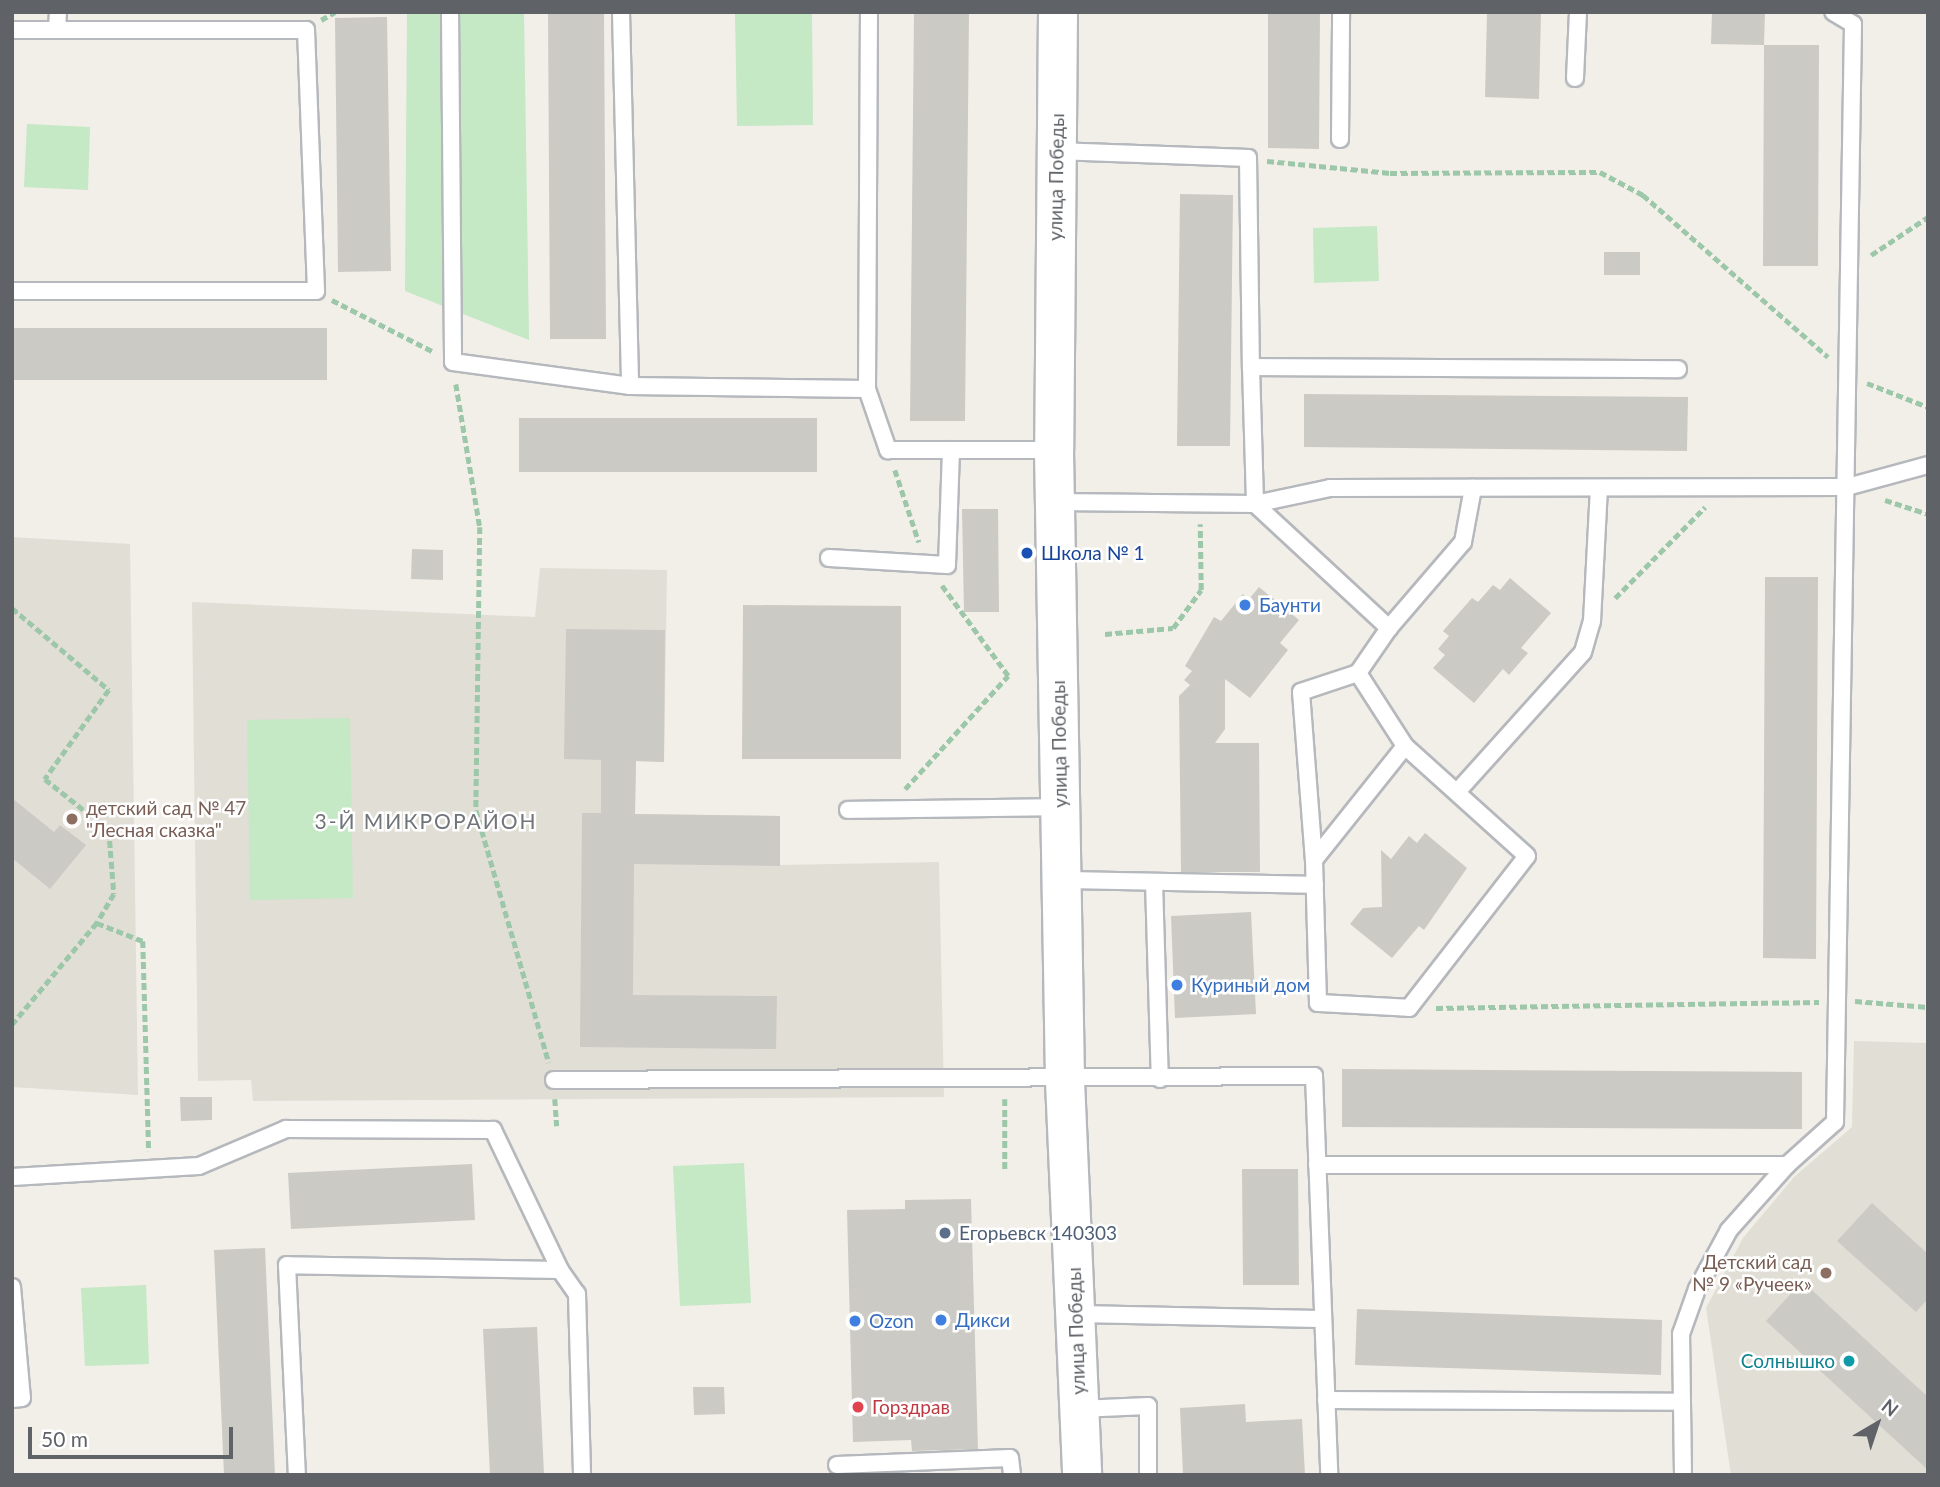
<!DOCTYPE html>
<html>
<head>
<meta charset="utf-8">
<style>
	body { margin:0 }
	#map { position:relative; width:1940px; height:1487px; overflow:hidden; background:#f1efe8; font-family:Lato,sans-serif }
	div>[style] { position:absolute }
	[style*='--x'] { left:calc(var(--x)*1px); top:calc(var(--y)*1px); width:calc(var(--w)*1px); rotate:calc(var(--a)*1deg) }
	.education>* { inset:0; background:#e1ded6 }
	.green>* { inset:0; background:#c5e8c5 }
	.building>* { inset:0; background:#cccac5 }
	.path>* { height:4.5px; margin-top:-2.25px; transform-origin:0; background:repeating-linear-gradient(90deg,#9cc7a9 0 7px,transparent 0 10.5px) }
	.roads { filter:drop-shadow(2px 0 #b5b8bc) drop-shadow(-2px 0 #b5b8bc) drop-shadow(0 2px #b5b8bc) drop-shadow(0 -2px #b5b8bc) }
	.lane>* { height:16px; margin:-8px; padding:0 8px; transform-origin:8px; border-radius:8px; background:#fff }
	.secondary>* { height:38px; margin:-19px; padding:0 19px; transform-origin:19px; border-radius:19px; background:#fff }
	.dots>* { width:19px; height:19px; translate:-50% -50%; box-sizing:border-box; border:4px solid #fff; border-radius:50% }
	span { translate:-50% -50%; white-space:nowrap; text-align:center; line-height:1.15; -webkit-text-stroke:5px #fff; paint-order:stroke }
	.street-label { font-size:19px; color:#5f6368 }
	.transit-label { font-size:19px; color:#164399 }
	.left { translate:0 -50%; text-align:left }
	.shop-label { font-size:19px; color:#366cbe }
	.education-label { font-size:19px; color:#785e54 }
	.right { translate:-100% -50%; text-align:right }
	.service-label { font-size:19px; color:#4e5e75 }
	.culture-label { font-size:19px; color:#0d838f }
	.health-label { font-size:19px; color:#be3a42 }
	.neighbourhood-label { font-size:21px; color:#70757a; letter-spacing:2px }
	.frame { position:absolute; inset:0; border:14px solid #5f6368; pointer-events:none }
	.north { position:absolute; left:1842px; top:1389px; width:70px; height:70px; -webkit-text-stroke:5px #fff; paint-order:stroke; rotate:39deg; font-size:19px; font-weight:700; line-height:28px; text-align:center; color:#5f6368 }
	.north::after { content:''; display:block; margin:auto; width:24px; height:32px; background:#5f6368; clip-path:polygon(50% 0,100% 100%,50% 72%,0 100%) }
	.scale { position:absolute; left:28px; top:1427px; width:205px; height:32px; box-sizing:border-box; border:4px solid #5f6368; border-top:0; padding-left:9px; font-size:21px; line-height:24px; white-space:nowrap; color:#5f6368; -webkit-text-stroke:5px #fff; paint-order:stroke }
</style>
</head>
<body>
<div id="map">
	<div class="education">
		<div style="clip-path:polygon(12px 537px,130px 544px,138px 1095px,12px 1087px)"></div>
		<div style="clip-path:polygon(540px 568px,667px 570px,664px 762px,636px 761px,635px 814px,780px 816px,780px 865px,939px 862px,944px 1097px,253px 1101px,251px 1080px,198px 1081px,192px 602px,535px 617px)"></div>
		<div style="clip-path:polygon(1854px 1041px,1928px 1043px,1928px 1475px,1731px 1475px,1706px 1308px,1743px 1238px,1794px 1177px,1852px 1127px)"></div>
	</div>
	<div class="green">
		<div style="clip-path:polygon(407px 12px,524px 12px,529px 340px,405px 291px)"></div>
		<div style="clip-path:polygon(735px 12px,812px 12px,813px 125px,737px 126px)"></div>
		<div style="clip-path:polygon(27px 124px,90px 127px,88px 190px,24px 187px)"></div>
		<div style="clip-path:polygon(1377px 226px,1379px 281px,1314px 283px,1313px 228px)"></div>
		<div style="clip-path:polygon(350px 718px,353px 898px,250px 900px,247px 720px)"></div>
		<div style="clip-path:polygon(744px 1163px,751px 1303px,680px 1306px,673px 1166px)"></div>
		<div style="clip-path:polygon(146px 1285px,149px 1364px,85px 1366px,81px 1288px)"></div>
	</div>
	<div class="building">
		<div style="clip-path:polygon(548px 12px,604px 12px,606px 339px,550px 339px)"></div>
		<div style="clip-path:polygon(914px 12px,969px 12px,965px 421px,910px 421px)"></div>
		<div style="clip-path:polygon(1268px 12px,1320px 12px,1319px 149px,1268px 148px)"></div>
		<div style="clip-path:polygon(1487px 12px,1541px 12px,1539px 99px,1485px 97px)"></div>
		<div style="clip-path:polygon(1712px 12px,1765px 12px,1764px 45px,1711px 44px)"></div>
		<div style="clip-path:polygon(387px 17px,391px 271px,338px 272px,335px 18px)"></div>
		<div style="clip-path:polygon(1764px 45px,1819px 45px,1818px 266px,1763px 266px)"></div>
		<div style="clip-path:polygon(1180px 194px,1233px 195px,1230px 446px,1177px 446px)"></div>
		<div style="clip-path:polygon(1604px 252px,1640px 252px,1640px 275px,1604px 275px)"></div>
		<div style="clip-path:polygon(12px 328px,327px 328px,327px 380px,12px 380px)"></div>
		<div style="clip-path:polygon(1304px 394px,1688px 397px,1687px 451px,1304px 447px)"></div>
		<div style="clip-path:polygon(519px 418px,817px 418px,817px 472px,519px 472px)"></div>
		<div style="clip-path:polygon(962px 509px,998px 509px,999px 612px,964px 612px)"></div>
		<div style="clip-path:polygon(412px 549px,443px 550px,443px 580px,411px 579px)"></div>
		<div style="clip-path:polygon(1765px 577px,1818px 577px,1816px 959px,1763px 958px)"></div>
		<div style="clip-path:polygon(1510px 578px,1551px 613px,1521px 648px,1528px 653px,1509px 675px,1503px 669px,1474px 703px,1433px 668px,1445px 655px,1438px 649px,1449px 636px,1443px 631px,1472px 598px,1478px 602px,1493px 585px,1500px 590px)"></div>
		<div style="clip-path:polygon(1259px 587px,1299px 620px,1280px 643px,1288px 650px,1250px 698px,1225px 679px,1225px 729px,1215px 743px,1259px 743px,1260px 872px,1181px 872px,1179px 696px,1190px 685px,1184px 680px,1192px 671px,1185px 666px,1214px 617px,1221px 621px,1243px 594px,1249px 599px)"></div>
		<div style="clip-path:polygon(743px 605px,901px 606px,901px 759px,742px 759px)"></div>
		<div style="clip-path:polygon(566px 629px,665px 630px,664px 762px,636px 761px,635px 814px,780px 816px,780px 866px,634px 864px,633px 995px,777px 996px,776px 1049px,580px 1047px,582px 813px,601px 813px,601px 760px,564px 759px)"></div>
		<div style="clip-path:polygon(12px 798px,54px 832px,60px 825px,86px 845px,50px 889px,12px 858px)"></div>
		<div style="clip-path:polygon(1425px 833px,1467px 868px,1424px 930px,1419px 926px,1392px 958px,1350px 924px,1363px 908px,1382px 907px,1381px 850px,1391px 859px,1409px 836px,1417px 843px)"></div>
		<div style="clip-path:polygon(1251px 912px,1256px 1014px,1175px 1018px,1171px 916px)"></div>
		<div style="clip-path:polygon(1342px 1069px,1802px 1072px,1802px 1129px,1342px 1127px)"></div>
		<div style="clip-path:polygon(180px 1097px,212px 1097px,212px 1120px,181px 1121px)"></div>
		<div style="clip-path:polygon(472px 1164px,475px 1220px,291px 1229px,288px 1173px)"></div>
		<div style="clip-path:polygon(1242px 1169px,1298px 1169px,1299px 1285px,1243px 1285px)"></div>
		<div style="clip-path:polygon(971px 1199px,978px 1449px,912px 1451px,911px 1440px,853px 1442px,847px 1210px,905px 1209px,905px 1200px)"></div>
		<div style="clip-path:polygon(1872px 1203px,1928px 1254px,1928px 1299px,1916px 1312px,1837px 1241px)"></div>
		<div style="clip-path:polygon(265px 1248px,275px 1475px,224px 1475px,214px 1250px)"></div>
		<div style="clip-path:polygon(1802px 1281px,1928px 1397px,1928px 1470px,1766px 1321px)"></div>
		<div style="clip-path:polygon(1357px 1309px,1662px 1320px,1661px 1375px,1355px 1365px)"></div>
		<div style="clip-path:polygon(537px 1327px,544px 1475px,490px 1475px,483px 1329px)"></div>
		<div style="clip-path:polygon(693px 1387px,724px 1387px,725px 1414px,694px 1415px)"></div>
		<div style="clip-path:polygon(1245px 1404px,1246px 1422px,1302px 1419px,1305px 1475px,1183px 1475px,1180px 1408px)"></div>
	</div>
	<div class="path">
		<div style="--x:321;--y:20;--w:16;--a:-30"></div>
		<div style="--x:1267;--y:161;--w:124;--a:5.6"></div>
		<div style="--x:1390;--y:173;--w:210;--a:-0.3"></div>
		<div style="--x:1600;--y:172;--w:49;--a:28.1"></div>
		<div style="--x:1643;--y:195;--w:246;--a:41.2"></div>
		<div style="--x:1871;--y:255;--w:69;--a:-33.7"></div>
		<div style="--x:332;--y:300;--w:114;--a:27"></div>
		<div style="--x:1867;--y:383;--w:66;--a:21.5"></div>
		<div style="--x:456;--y:384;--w:145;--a:80.5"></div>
		<div style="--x:480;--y:527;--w:283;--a:90.8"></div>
		<div style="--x:476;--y:810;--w:263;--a:73.9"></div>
		<div style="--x:895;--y:470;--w:76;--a:71.6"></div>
		<div style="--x:1885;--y:500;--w:45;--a:18"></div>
		<div style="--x:1615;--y:598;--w:128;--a:-45.3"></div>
		<div style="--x:12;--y:608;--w:127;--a:40.2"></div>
		<div style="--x:109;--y:690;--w:110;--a:125.7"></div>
		<div style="--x:45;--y:779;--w:82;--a:38.6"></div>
		<div style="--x:109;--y:830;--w:64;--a:85.5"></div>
		<div style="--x:114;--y:894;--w:34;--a:120"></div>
		<div style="--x:97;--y:923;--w:133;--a:129.8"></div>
		<div style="--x:1105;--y:634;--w:68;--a:-5"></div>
		<div style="--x:1173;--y:628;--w:47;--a:-53.6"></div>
		<div style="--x:1201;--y:590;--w:66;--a:-90.9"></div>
		<div style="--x:905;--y:789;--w:153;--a:-47.7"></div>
		<div style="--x:1008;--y:676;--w:112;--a:-126.3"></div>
		<div style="--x:97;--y:923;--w:49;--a:21.4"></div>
		<div style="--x:143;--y:941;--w:210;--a:88.4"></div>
		<div style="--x:1855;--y:1001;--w:73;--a:4.7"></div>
		<div style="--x:1436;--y:1008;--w:383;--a:-0.9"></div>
		<div style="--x:555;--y:1099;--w:27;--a:86"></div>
		<div style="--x:1005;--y:1099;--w:73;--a:90"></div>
	</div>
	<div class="roads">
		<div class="lane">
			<div style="--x:450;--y:12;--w:350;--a:89.5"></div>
			<div style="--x:453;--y:362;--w:179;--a:7.7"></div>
			<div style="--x:630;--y:386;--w:237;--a:0.7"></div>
			<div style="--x:867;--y:389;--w:65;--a:71"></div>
			<div style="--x:888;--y:450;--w:166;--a:0"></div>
			<div style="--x:621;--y:12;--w:374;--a:88.6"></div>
			<div style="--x:12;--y:30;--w:294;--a:0"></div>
			<div style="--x:306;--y:30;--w:261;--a:87.8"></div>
			<div style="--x:316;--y:291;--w:304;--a:180"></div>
			<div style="--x:57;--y:30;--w:18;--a:-87"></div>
			<div style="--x:1575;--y:78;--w:66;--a:-87.4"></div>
			<div style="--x:1340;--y:139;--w:127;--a:-89.5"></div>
			<div style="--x:1057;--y:151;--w:191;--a:2.1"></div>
			<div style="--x:1248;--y:158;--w:209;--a:89.2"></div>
			<div style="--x:1251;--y:367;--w:427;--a:0.3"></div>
			<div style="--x:1251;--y:367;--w:137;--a:88.3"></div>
			<div style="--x:1255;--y:504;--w:183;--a:42.8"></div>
			<div style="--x:1389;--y:628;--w:55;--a:124.6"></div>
			<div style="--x:1358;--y:673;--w:60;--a:161.6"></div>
			<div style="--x:1301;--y:692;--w:169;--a:85.6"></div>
			<div style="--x:1314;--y:860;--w:146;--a:-51.4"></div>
			<div style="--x:867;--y:389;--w:377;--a:-89.7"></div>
			<div style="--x:1055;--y:502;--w:200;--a:0.6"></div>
			<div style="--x:1255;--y:504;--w:77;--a:-12"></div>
			<div style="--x:1330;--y:488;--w:517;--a:-0.11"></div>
			<div style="--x:1847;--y:487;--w:84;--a:-15.2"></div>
			<div style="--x:829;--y:558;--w:118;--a:3.4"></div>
			<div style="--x:947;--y:565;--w:115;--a:-88"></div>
			<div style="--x:1389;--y:628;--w:113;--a:-49.3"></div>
			<div style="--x:1463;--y:542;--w:55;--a:-79.5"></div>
			<div style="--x:1457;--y:792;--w:188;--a:-48"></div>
			<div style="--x:1583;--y:652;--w:32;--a:-74"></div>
			<div style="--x:1592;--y:621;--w:133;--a:-87"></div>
			<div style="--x:848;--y:810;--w:213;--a:-0.8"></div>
			<div style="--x:1314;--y:860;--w:143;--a:88.4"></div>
			<div style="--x:1318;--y:1003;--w:91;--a:3.1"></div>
			<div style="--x:1409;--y:1008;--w:192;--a:-52.2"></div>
			<div style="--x:1527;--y:856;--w:164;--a:-138"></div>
			<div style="--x:1405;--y:746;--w:87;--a:-122.8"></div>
			<div style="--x:1062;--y:880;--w:253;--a:1.1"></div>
			<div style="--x:1154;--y:882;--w:197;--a:88.3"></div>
			<div style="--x:554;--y:1080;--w:760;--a:-0.3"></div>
			<div style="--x:1314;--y:1076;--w:399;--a:87.8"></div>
			<div style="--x:1317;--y:1165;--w:470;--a:0"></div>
			<div style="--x:1787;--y:1165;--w:64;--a:-41.9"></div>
			<div style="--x:1835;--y:1122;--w:1098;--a:-89.06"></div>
			<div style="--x:1853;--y:24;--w:23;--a:-149"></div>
			<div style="--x:12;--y:1177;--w:187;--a:-3.4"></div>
			<div style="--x:199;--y:1166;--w:95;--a:-23"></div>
			<div style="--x:286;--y:1129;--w:207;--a:0.3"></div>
			<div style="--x:493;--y:1130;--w:155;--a:64.4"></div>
			<div style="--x:560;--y:1270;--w:273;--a:-179"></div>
			<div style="--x:287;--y:1265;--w:210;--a:87.3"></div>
			<div style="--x:560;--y:1270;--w:29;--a:55"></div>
			<div style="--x:577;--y:1294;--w:181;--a:88.4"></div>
			<div style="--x:12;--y:1287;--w:111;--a:84.9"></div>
			<div style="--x:22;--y:1398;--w:10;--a:174"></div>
			<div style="--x:1075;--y:1314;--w:248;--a:1.2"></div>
			<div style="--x:1326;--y:1400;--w:356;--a:0.3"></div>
			<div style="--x:1079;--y:1409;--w:69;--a:-2.5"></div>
			<div style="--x:1148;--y:1406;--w:69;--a:90"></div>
			<div style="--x:837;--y:1465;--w:173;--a:-2.3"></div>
			<div style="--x:1010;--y:1458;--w:17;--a:83"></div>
			<div style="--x:1683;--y:1475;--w:141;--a:-90.8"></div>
			<div style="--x:1681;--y:1334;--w:48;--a:-70.4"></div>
			<div style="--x:1697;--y:1289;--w:67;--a:-61.5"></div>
			<div style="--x:1729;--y:1230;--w:87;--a:-48.3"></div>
		</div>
		<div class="secondary">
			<div style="--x:1058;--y:12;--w:438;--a:90.5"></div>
			<div style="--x:1054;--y:450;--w:631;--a:89"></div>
			<div style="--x:1065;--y:1081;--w:394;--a:87.5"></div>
		</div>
	</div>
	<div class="dots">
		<div style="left:1027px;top:553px;background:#1a4fb4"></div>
		<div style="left:1245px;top:605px;background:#3f7fe0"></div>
		<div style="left:72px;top:819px;background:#8d6e63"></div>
		<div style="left:1177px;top:985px;background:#3f7fe0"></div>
		<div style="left:945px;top:1233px;background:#5c6f8a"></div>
		<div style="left:1826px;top:1273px;background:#8d6e63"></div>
		<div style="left:941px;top:1320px;background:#3f7fe0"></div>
		<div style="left:855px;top:1321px;background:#3f7fe0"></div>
		<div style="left:1849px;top:1361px;background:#0f9aa8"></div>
		<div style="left:858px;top:1407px;background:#e0444e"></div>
	</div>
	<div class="street-label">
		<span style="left:1056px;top:177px;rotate:-89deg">улица Победы</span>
		<span style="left:1059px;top:744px;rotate:-91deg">улица Победы</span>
		<span style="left:1076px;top:1331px;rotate:-92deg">улица Победы</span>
	</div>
	<div class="transit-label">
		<span class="left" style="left:1041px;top:553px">Школа № 1</span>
	</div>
	<div class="shop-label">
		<span class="left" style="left:1259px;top:605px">Баунти</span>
		<span class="left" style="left:1191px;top:985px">Куриный дом</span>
		<span class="left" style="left:955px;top:1320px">Дикси</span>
		<span class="left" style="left:869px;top:1321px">Ozon</span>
	</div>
	<div class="education-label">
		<span class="left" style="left:86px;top:819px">детский сад № 47<br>"Лесная сказка"</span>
		<span class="right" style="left:1812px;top:1273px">Детский сад<br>№ 9 «Ручеек»</span>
	</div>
	<div class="service-label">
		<span class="left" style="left:959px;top:1233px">Егорьевск 140303</span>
	</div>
	<div class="culture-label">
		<span class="right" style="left:1835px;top:1361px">Солнышко</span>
	</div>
	<div class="health-label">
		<span class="left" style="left:872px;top:1407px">Горздрав</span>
	</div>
	<div class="neighbourhood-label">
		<span style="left:426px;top:821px">3-Й МИКРОРАЙОН</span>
	</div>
	<div class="frame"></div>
	<div class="north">N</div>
	<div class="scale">50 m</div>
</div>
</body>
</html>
